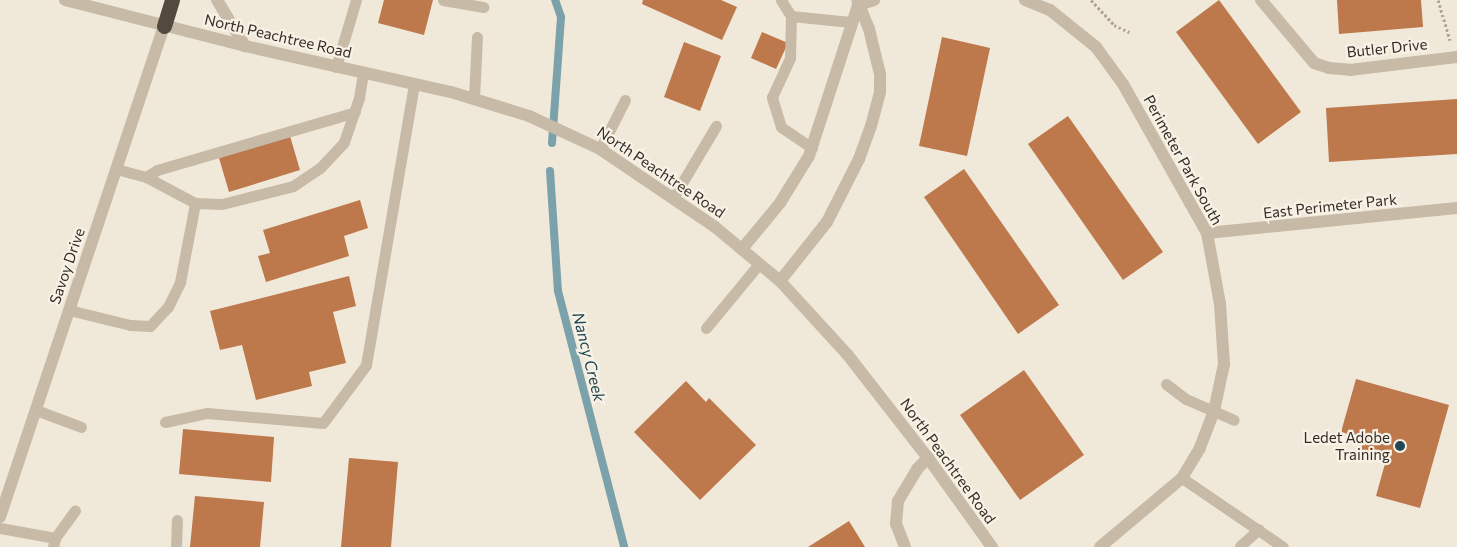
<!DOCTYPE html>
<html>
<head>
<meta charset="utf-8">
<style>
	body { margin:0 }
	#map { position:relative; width:1457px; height:547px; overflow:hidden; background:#f0e9da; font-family:Commissioner,sans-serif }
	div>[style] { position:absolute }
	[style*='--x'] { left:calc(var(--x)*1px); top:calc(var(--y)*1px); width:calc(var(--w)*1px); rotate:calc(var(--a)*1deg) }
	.stream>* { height:8px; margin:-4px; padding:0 4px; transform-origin:4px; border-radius:4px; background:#7ba1aa }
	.building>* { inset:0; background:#bd784b }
	.path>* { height:3px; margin-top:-1.5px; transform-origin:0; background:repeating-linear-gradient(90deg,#b2a592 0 2.5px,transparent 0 5px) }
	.service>* { height:11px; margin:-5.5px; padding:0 5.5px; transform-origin:5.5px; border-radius:5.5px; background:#c7baa7 }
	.minor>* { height:12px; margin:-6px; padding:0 6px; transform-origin:6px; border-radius:6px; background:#c7baa7 }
	.tertiary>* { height:12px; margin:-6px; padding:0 6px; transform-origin:6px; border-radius:6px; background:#c7baa7 }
	.motorway>* { height:15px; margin:-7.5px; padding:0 7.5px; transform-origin:7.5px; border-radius:7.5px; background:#54493f }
	.dots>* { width:14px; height:14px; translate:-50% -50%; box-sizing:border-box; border:2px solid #f8f2e6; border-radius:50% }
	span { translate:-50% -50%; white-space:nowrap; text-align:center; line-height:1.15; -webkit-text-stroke:4.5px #f8f2e6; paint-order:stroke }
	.street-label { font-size:15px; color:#342d27 }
	.poi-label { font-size:15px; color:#342d27 }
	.right { translate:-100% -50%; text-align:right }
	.water-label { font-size:16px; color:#204752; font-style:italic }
</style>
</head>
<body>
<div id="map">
	<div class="stream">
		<div style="--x:552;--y:143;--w:126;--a:-85.9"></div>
		<div style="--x:561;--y:17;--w:18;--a:-109"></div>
		<div style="--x:550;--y:171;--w:120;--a:86.2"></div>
		<div style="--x:558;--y:291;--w:264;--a:75.5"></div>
	</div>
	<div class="building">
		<div style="clip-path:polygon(384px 0,433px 0,424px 35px,378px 23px)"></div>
		<div style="clip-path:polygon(643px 0,721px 0,737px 7px,722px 40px,642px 4px)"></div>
		<div style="clip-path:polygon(1219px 0,1301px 112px,1258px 144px,1176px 32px)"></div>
		<div style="clip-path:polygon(1337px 0,1421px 0,1423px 27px,1339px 34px)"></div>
		<div style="clip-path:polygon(762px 32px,788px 43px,776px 69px,751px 58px)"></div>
		<div style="clip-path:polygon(942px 37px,990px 48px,967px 156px,919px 146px)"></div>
		<div style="clip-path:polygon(684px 42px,721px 56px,700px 111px,664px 97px)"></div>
		<div style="clip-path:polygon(1457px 99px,1457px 154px,1329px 162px,1326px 108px)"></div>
		<div style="clip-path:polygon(1068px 116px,1163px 252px,1123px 280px,1028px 144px)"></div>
		<div style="clip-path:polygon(290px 136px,300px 170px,229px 192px,219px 158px)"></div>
		<div style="clip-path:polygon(964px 169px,1059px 305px,1018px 334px,924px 197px)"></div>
		<div style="clip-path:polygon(360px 200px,368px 228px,344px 236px,349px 256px,266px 282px,258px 256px,270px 253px,263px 230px)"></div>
		<div style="clip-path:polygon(349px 276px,356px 306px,333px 312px,346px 363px,309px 372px,312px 386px,256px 400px,242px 345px,220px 350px,210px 311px)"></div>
		<div style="clip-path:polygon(1024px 370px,1084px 455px,1020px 500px,960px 415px)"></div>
		<div style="clip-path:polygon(1356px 379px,1449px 405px,1420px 508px,1376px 496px,1386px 460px,1360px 453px,1364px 439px,1341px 432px)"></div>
		<div style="clip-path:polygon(686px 381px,706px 402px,709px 398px,756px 445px,700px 500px,634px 432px)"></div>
		<div style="clip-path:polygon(183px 429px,274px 437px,271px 482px,179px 474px)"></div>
		<div style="clip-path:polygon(349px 458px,398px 462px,391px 547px,341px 547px)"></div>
		<div style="clip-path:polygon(195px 496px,264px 502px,260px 547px,190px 547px)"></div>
		<div style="clip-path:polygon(849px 521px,865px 547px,808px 547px)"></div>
	</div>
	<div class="path">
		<div style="--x:1091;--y:0;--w:34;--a:47"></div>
		<div style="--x:1114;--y:25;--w:17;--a:25"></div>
		<div style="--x:1438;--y:0;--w:42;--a:73.3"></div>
	</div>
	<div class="service">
		<div style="--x:443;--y:0;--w:41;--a:9.9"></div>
		<div style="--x:781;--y:0;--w:19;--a:58"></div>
		<div style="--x:336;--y:67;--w:70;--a:-73.4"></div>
		<div style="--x:474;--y:98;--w:61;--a:-87.2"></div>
		<div style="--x:812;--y:148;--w:37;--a:-146"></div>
		<div style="--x:781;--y:127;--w:31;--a:-107"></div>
		<div style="--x:772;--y:97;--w:43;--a:-65.2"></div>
		<div style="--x:790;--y:58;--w:42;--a:-88.6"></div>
		<div style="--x:791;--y:16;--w:60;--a:5.7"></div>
		<div style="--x:600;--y:149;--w:55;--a:-63"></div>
		<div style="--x:146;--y:177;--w:13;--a:-32"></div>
		<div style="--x:157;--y:170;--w:206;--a:-16.3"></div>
		<div style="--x:673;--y:198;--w:84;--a:-59.2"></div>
		<div style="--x:195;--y:203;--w:27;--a:2"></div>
		<div style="--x:222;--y:204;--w:73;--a:-14.2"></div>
		<div style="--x:293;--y:186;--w:32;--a:-34"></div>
		<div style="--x:320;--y:168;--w:35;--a:-47"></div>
		<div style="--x:344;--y:142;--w:46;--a:-71.2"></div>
		<div style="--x:359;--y:98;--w:25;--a:-81"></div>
		<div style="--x:69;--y:310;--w:63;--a:13.8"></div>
		<div style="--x:130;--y:325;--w:20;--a:3"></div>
		<div style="--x:150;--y:326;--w:26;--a:-47"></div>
		<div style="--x:168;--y:307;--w:28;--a:-64"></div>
		<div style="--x:180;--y:282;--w:80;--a:-79.2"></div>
		<div style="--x:195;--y:203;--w:55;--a:-152"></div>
		<div style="--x:146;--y:177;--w:31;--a:-165"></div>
		<div style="--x:706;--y:328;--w:83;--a:-50.4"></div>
		<div style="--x:1166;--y:384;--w:25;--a:37"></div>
		<div style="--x:1186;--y:399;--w:52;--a:23.6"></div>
		<div style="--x:36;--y:410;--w:48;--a:20.7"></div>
		<div style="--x:165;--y:422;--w:43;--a:-12.1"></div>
		<div style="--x:207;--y:413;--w:116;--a:4.9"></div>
		<div style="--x:323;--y:423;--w:72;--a:-53.4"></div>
		<div style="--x:366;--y:365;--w:284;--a:-80.3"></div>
		<div style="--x:1182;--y:478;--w:122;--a:34.3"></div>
		<div style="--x:0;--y:528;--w:56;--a:10.3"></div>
		<div style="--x:55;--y:538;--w:9;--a:103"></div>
		<div style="--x:55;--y:538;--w:34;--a:-54"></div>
		<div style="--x:1240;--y:546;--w:25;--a:-42"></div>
		<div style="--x:176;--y:547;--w:27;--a:-88"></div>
	</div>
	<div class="minor">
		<div style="--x:1025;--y:0;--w:27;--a:22"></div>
		<div style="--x:1050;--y:10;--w:59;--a:38.8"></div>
		<div style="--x:1096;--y:47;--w:46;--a:53.9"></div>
		<div style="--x:1123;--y:84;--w:171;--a:60.6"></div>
		<div style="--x:1207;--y:233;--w:72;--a:79.6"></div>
		<div style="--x:1220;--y:304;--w:60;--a:86.2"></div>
		<div style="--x:1224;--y:364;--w:48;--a:102"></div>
		<div style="--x:1214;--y:411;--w:40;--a:111"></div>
		<div style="--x:1200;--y:448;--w:35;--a:121"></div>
		<div style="--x:1182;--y:478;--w:107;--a:139.9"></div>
		<div style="--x:1261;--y:0;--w:82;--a:49.9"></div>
		<div style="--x:1314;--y:63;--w:16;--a:18"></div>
		<div style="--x:1329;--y:68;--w:21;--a:5"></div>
		<div style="--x:1350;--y:70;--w:108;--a:-6.9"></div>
		<div style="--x:858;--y:5;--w:17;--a:-17"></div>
		<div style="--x:1207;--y:233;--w:251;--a:-5.7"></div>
		<div style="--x:742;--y:249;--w:60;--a:-50.4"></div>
		<div style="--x:780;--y:203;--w:55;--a:-58.3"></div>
		<div style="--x:809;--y:156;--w:159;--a:-72"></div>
		<div style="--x:780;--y:281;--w:75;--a:-51.5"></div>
		<div style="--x:827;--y:222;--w:71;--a:-63.1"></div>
		<div style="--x:859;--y:159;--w:35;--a:-70"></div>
		<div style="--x:871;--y:126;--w:35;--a:-75"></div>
		<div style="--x:880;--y:92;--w:18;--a:-90"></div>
		<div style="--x:880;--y:74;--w:46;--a:-103.7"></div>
		<div style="--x:869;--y:29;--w:31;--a:-112"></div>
		<div style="--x:905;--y:547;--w:25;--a:-111"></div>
		<div style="--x:896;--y:524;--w:23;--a:-85"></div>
		<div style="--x:898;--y:501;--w:37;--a:-59"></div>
		<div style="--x:917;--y:469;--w:16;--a:-45"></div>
	</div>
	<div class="tertiary">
		<div style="--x:65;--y:0;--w:186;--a:14.3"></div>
		<div style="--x:245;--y:46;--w:211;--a:12.6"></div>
		<div style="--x:451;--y:92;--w:82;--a:17.1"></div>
		<div style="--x:529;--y:116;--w:78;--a:24.9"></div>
		<div style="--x:600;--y:149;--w:139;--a:34.1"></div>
		<div style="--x:715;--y:227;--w:85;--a:39.7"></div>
		<div style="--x:780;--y:281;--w:99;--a:47.5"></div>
		<div style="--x:847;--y:354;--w:132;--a:52.1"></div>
		<div style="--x:928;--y:458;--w:110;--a:54.3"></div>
		<div style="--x:217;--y:0;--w:54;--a:58.7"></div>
		<div style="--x:0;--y:517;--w:518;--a:-71.53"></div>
	</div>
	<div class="motorway">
		<div style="--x:164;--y:26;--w:27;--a:-73"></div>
	</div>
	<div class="dots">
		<div style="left:1400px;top:446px;background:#204752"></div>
	</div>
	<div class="street-label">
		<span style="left:278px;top:36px;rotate:13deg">North Peachtree Road</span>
		<span style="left:1387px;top:48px;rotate:-6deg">Butler Drive</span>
		<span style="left:1183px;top:160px;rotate:61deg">Perimeter Park South</span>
		<span style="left:661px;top:172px;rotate:34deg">North Peachtree Road</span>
		<span style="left:1330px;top:206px;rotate:-6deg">East Perimeter Park</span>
		<span style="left:67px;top:266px;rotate:-71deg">Savoy Drive</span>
		<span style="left:948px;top:461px;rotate:54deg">North Peachtree Road</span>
	</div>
	<div class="poi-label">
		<span class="right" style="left:1390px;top:446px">Ledet Adobe<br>Training</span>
	</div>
	<div class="water-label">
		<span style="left:589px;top:357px;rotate:76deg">Nancy Creek</span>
	</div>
</div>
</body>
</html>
